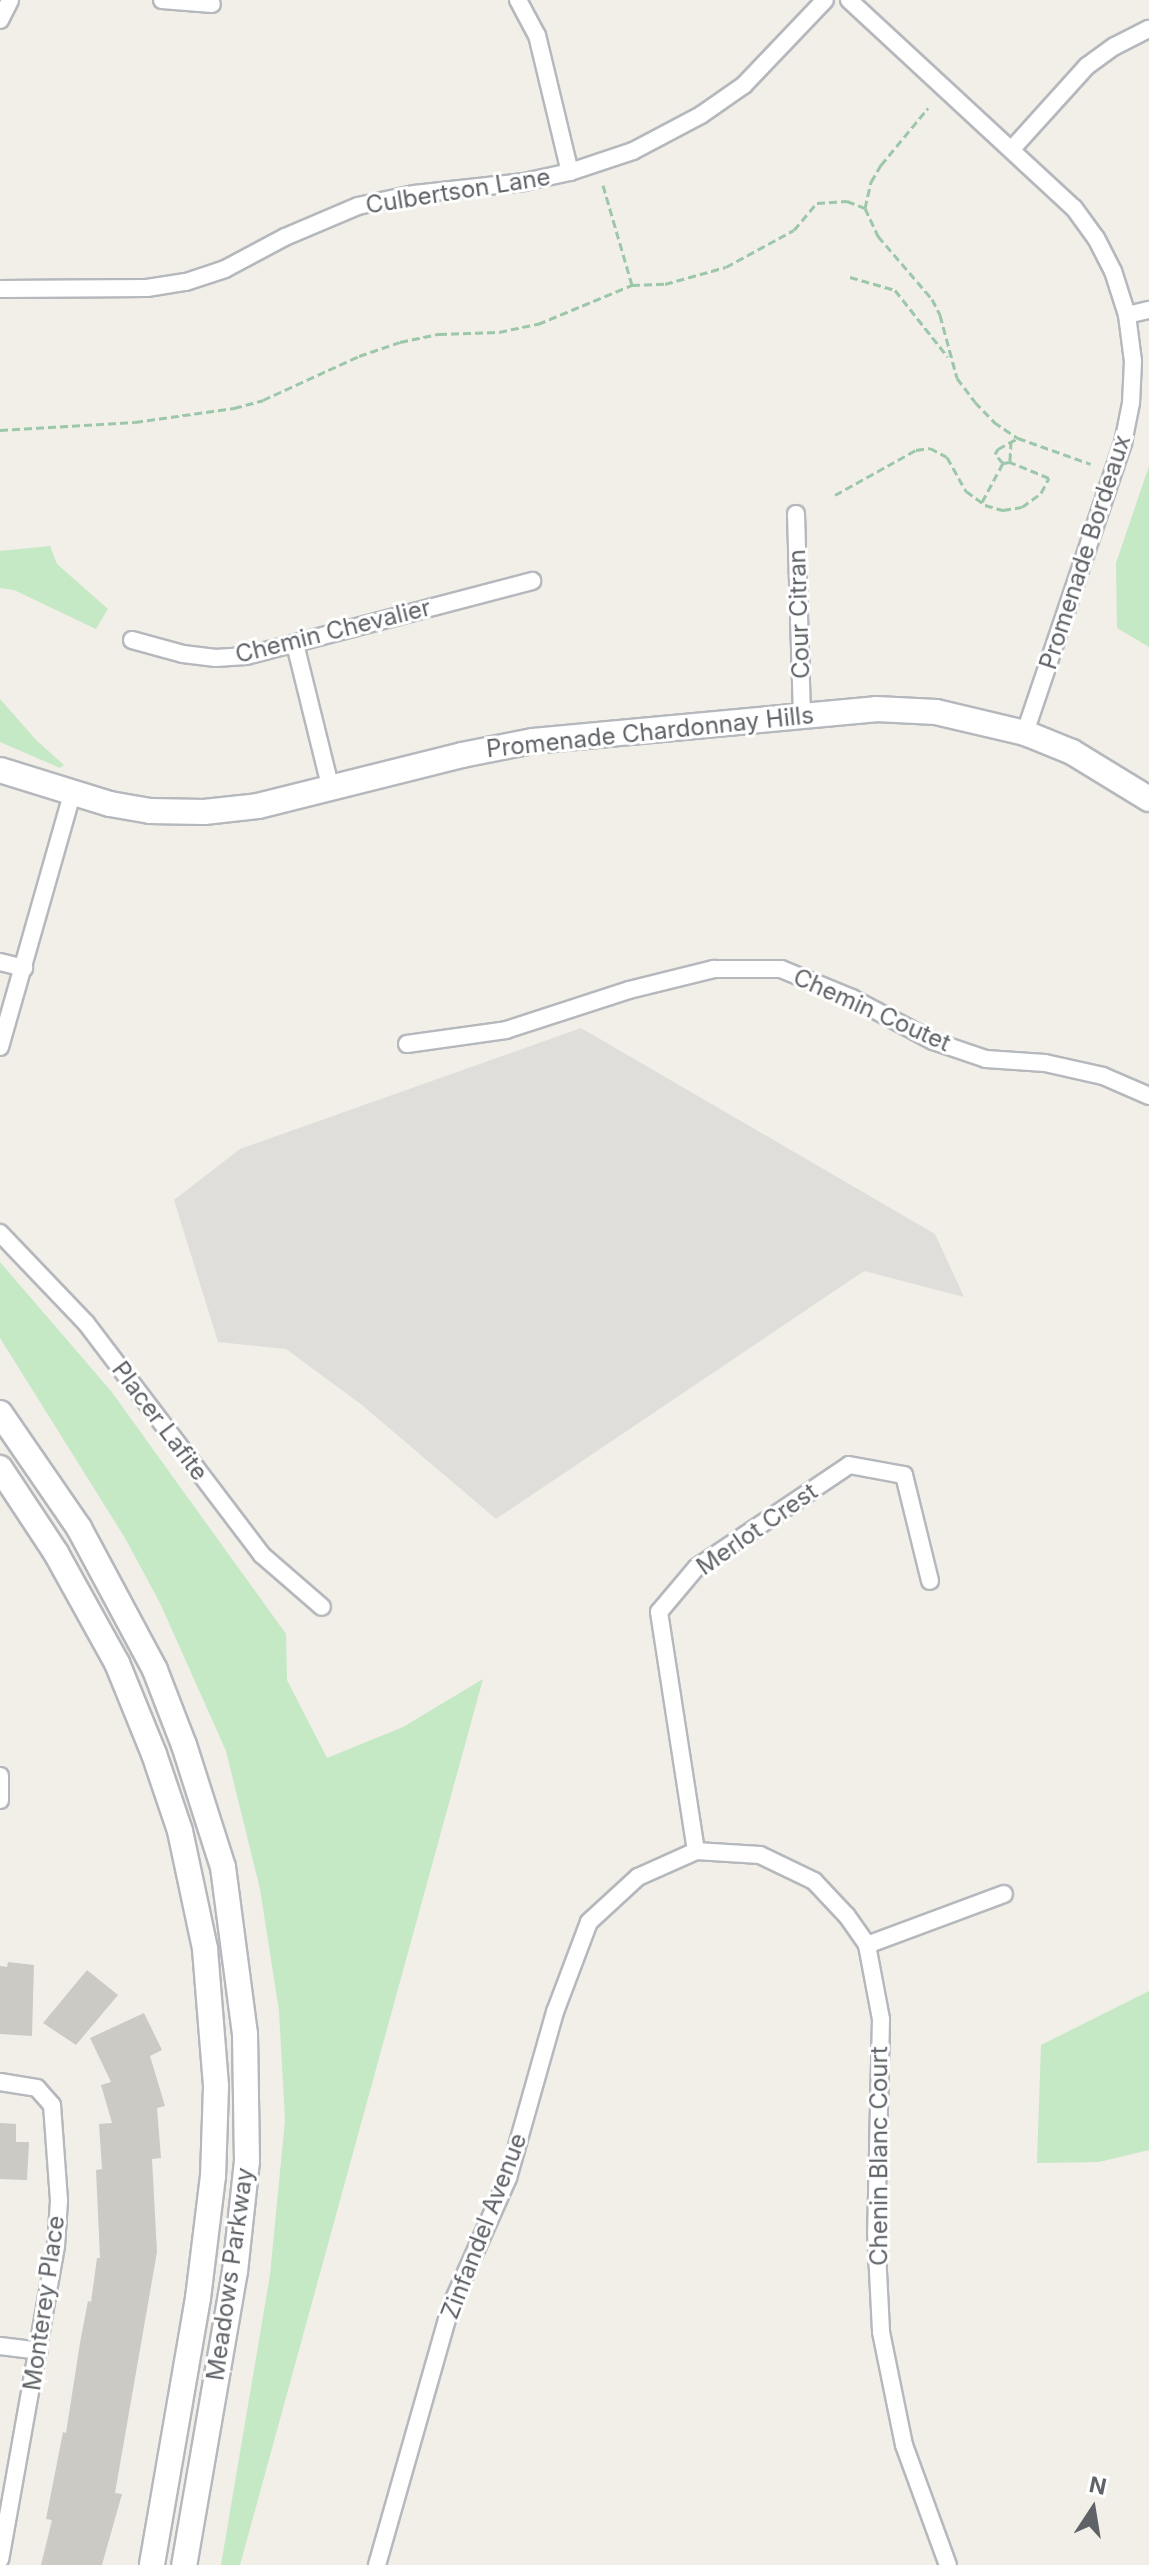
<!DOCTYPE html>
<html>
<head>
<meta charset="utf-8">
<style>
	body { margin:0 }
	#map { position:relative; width:1149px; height:2565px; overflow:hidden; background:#f1efe8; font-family:Inter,sans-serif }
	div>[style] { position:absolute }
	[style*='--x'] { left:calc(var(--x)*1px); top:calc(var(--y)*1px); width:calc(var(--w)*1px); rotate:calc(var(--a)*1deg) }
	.industrial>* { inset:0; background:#e0deda }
	.green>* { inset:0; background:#c5e8c5 }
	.building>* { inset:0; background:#cccac5 }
	.path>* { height:3px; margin-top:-1.5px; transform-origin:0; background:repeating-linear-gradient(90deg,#9cc7a9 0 8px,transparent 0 12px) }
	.roads { filter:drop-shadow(2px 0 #b5b8bc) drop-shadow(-2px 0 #b5b8bc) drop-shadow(0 2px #b5b8bc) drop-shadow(0 -2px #b5b8bc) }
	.street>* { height:16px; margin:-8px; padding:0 8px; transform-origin:8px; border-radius:8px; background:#fff }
	.secondary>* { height:24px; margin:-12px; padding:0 12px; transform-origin:12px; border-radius:12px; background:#fff }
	span { translate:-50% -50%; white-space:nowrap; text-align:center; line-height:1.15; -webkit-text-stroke:6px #fff; paint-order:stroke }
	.street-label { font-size:24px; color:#5f6368 }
	.north { position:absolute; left:1053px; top:2469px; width:80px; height:80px; -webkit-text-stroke:6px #fff; paint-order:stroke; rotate:12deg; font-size:22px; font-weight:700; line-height:32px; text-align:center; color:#5f6368 }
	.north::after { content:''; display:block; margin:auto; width:28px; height:36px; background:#5f6368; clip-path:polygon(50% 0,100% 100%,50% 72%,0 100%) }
</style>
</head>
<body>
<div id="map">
	<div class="industrial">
		<div style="clip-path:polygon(581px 1028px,935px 1234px,964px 1297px,864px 1271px,496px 1519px,362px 1405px,286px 1349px,218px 1342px,174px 1200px,240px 1149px)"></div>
	</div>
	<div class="green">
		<div style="clip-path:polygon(1149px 466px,1149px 647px,1117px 628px,1116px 563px)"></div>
		<div style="clip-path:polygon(50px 546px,57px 564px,108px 609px,96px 629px,14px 590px,0 588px,0 551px)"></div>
		<div style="clip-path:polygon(0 699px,37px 741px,64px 765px,60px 768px,0 742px)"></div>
		<div style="clip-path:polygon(0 1262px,111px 1391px,286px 1634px,287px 1680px,327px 1758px,403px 1727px,483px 1679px,240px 2565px,221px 2565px,270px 2275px,285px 2120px,279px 2011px,260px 1889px,226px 1751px,160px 1603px,125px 1538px,0 1338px)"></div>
		<div style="clip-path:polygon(1149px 1991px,1149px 2150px,1099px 2162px,1037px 2163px,1041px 2045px)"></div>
	</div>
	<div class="building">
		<div style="clip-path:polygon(8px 1962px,34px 1965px,32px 2036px,0 2034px,0 1966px,7px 1967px)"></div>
		<div style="clip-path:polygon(87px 1970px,118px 1995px,76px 2045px,43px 2023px)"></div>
		<div style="clip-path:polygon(144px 2013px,162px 2050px,150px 2056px,165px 2106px,157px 2108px,161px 2158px,152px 2159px,157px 2252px,115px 2493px,122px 2494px,102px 2565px,41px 2565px,52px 2520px,46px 2519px,63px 2432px,66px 2433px,80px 2343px,88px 2301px,91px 2302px,97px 2258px,100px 2258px,96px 2170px,102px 2169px,99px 2124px,112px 2123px,101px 2085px,111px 2082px,90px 2038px)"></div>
		<div style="clip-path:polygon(0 2123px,16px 2124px,16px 2142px,29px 2142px,27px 2180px,0 2179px)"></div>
	</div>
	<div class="path">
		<div style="--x:865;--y:208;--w:27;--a:-77"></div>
		<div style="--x:871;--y:182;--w:20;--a:-60"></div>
		<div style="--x:881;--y:165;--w:74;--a:-50.5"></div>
		<div style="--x:850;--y:277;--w:47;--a:16.1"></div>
		<div style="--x:895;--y:290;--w:85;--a:51.7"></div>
		<div style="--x:632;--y:285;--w:33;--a:-2"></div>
		<div style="--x:665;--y:284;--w:63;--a:-15.6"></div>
		<div style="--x:726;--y:267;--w:77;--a:-28.6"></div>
		<div style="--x:794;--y:230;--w:35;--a:-50"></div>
		<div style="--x:817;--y:203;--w:30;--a:-4"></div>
		<div style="--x:847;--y:201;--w:19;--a:21"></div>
		<div style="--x:865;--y:208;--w:31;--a:65"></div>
		<div style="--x:878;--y:236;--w:83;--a:49.4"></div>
		<div style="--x:932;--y:299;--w:18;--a:63"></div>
		<div style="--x:940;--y:315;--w:65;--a:74.9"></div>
		<div style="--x:957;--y:378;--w:30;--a:53"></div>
		<div style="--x:975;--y:402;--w:28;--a:46"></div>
		<div style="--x:994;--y:422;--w:29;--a:34"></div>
		<div style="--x:1018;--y:438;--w:77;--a:19.6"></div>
		<div style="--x:0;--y:430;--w:135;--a:-3.4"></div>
		<div style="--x:135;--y:422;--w:100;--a:-8"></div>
		<div style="--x:234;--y:408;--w:30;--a:-15"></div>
		<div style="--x:263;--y:400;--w:106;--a:-24.6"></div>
		<div style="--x:359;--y:356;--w:43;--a:-18.9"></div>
		<div style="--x:400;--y:342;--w:40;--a:-12"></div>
		<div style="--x:439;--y:334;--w:60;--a:-1.9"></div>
		<div style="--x:499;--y:332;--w:40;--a:-12"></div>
		<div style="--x:538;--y:324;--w:102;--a:-22.5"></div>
		<div style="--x:632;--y:285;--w:104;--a:-106.2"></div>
		<div style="--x:1011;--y:441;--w:21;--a:93"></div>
		<div style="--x:1010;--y:462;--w:7;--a:172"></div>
		<div style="--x:1003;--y:463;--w:12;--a:-132"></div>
		<div style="--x:995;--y:454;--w:6;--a:-59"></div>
		<div style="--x:998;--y:449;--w:23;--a:-29"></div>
		<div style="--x:835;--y:495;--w:93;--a:-29.1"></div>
		<div style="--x:916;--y:450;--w:14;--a:-8"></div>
		<div style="--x:930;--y:448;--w:19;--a:28"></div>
		<div style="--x:947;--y:457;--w:39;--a:61"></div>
		<div style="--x:966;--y:491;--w:24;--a:36"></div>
		<div style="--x:985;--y:505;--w:19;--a:16"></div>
		<div style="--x:1003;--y:510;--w:19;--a:-9"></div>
		<div style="--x:1022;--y:507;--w:24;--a:-36"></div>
		<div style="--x:1041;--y:493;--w:17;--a:-62"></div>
		<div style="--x:1049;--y:478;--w:42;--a:-157.7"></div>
		<div style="--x:982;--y:502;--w:44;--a:-61.7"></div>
	</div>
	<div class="roads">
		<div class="street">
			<div style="--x:162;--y:0;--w:50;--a:4.6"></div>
			<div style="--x:518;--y:0;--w:40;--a:62"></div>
			<div style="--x:537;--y:35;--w:141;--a:76.5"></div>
			<div style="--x:849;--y:0;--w:306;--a:42.8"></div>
			<div style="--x:1074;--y:208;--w:37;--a:54"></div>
			<div style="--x:1096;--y:238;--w:37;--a:63"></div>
			<div style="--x:1113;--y:271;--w:46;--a:72.3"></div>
			<div style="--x:1127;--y:315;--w:46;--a:82.6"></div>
			<div style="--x:1133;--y:361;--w:42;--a:92.7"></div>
			<div style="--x:1131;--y:403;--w:41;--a:101.3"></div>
			<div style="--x:1123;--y:443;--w:306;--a:108.7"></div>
			<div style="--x:0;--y:20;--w:22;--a:-63"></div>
			<div style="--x:1012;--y:149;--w:112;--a:-47.9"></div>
			<div style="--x:1087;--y:66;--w:34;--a:-36"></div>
			<div style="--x:1115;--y:46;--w:38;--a:-27"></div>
			<div style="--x:0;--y:289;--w:147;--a:-0.4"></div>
			<div style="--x:147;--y:288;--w:39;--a:-9"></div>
			<div style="--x:186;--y:282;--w:41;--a:-18.4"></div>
			<div style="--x:225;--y:269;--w:68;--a:-28.1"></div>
			<div style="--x:285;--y:237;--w:79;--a:-23"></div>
			<div style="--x:358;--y:206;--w:57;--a:-12.1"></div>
			<div style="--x:414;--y:194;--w:111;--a:-6.2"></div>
			<div style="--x:524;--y:182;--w:47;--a:-12.3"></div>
			<div style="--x:570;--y:172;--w:66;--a:-18.4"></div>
			<div style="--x:633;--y:151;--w:77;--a:-27.9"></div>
			<div style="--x:701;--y:115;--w:52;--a:-34.9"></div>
			<div style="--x:744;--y:85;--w:117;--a:-46.4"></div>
			<div style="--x:1127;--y:315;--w:23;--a:-13"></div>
			<div style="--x:796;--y:514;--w:200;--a:88.3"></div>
			<div style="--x:132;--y:640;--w:53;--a:15.4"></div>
			<div style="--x:183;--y:654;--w:33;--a:7"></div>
			<div style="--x:216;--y:658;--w:30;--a:-4"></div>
			<div style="--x:246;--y:656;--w:296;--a:-14.7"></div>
			<div style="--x:295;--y:644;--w:149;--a:76.1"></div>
			<div style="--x:0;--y:962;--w:25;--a:14"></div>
			<div style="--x:407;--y:1044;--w:100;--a:-8"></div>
			<div style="--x:506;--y:1030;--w:129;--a:-18"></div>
			<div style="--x:629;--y:990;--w:88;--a:-13.9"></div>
			<div style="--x:714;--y:969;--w:67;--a:0"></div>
			<div style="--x:781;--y:969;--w:77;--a:22.2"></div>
			<div style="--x:852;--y:998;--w:92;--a:28"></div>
			<div style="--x:933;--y:1041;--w:56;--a:18.8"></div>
			<div style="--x:986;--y:1059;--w:59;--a:3.9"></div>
			<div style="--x:1045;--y:1063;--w:59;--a:12.6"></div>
			<div style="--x:1103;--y:1076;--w:50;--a:23.5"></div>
			<div style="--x:0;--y:1047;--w:262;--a:-74.1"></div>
			<div style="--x:0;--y:1233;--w:124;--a:46.3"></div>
			<div style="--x:86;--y:1323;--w:291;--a:52.8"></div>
			<div style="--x:262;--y:1555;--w:79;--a:40.9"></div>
			<div style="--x:0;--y:1776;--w:24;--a:90"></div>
			<div style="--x:696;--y:1851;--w:242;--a:-98.8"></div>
			<div style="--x:659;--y:1612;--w:57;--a:-49.9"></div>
			<div style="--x:696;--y:1568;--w:184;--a:-33.9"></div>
			<div style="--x:849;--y:1465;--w:56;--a:10.3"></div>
			<div style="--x:904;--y:1475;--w:109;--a:76.2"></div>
			<div style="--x:867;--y:1945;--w:146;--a:-20.4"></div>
			<div style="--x:0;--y:2082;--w:37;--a:9"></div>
			<div style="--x:37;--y:2088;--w:23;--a:49"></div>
			<div style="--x:52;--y:2105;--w:96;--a:85.8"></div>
			<div style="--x:59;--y:2201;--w:45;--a:93.8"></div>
			<div style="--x:56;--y:2246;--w:318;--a:100.1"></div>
			<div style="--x:0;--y:2346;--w:39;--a:7"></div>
			<div style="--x:377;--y:2565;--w:269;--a:-74.1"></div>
			<div style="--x:451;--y:2306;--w:140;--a:-66"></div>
			<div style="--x:508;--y:2178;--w:173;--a:-74.2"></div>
			<div style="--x:555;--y:2012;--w:96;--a:-69.3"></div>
			<div style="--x:589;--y:1922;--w:67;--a:-42.6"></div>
			<div style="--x:638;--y:1877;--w:64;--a:-24.1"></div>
			<div style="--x:696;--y:1851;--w:64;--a:3.6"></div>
			<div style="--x:760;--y:1855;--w:60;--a:25.7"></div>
			<div style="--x:814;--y:1881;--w:48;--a:46.7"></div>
			<div style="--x:847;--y:1916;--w:35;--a:55"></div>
			<div style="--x:867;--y:1945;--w:75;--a:79.3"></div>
			<div style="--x:881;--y:2019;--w:213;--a:91.3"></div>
			<div style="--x:876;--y:2232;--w:100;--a:87.1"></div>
			<div style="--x:881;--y:2332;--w:115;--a:78.5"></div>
			<div style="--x:904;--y:2445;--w:128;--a:69.9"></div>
		</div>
		<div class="secondary">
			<div style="--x:0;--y:770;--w:115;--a:17.2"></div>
			<div style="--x:110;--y:804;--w:41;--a:9.9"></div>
			<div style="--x:150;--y:811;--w:54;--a:1.1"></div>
			<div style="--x:204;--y:812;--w:54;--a:-6.3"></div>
			<div style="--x:258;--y:806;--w:210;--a:-14"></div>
			<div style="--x:462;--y:755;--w:72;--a:-11.2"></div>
			<div style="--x:533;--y:741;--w:344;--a:-5.3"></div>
			<div style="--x:876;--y:709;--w:60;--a:2.9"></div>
			<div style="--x:936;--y:712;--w:91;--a:13.3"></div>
			<div style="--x:1025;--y:733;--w:51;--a:22"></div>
			<div style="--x:1072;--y:752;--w:90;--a:31.4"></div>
			<div style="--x:0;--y:1413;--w:140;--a:55.5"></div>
			<div style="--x:79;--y:1528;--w:161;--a:61.8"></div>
			<div style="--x:155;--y:1670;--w:80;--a:68.9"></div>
			<div style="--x:184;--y:1745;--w:128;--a:72.3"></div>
			<div style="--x:223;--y:1867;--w:168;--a:82.5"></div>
			<div style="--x:245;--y:2034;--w:127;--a:89.1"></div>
			<div style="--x:247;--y:2161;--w:111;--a:96.2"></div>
			<div style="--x:235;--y:2271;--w:298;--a:99.8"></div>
			<div style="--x:0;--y:1468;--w:102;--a:56.6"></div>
			<div style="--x:56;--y:1553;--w:126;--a:61"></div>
			<div style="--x:117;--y:1663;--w:98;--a:67.9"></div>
			<div style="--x:154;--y:1754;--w:81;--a:71.3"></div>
			<div style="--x:180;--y:1831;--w:121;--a:78"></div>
			<div style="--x:205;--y:1949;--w:138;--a:85.4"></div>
			<div style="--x:216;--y:2087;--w:89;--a:91.9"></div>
			<div style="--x:213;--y:2176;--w:123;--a:97"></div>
			<div style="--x:198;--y:2298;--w:271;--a:99.8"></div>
		</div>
	</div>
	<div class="street-label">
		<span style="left:458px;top:191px;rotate:-9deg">Culbertson Lane</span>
		<span style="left:1085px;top:552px;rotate:-72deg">Promenade Bordeaux</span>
		<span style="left:799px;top:614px;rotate:-92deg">Cour Citran</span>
		<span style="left:333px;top:631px;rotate:-14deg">Chemin Chevalier</span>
		<span style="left:650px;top:732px;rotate:-6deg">Promenade Chardonnay Hills</span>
		<span style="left:872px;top:1010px;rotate:24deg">Chemin Coutet</span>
		<span style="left:160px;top:1421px;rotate:53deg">Placer Lafite</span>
		<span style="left:757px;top:1529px;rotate:-35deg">Merlot Crest</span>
		<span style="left:879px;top:2156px;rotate:-90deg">Chenin Blanc Court</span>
		<span style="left:484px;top:2226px;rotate:-69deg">Zinfandel Avenue</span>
		<span style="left:230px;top:2274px;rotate:-82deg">Meadows Parkway</span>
		<span style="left:44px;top:2303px;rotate:-82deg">Monterey Place</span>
	</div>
	<div class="north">N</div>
</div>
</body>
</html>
